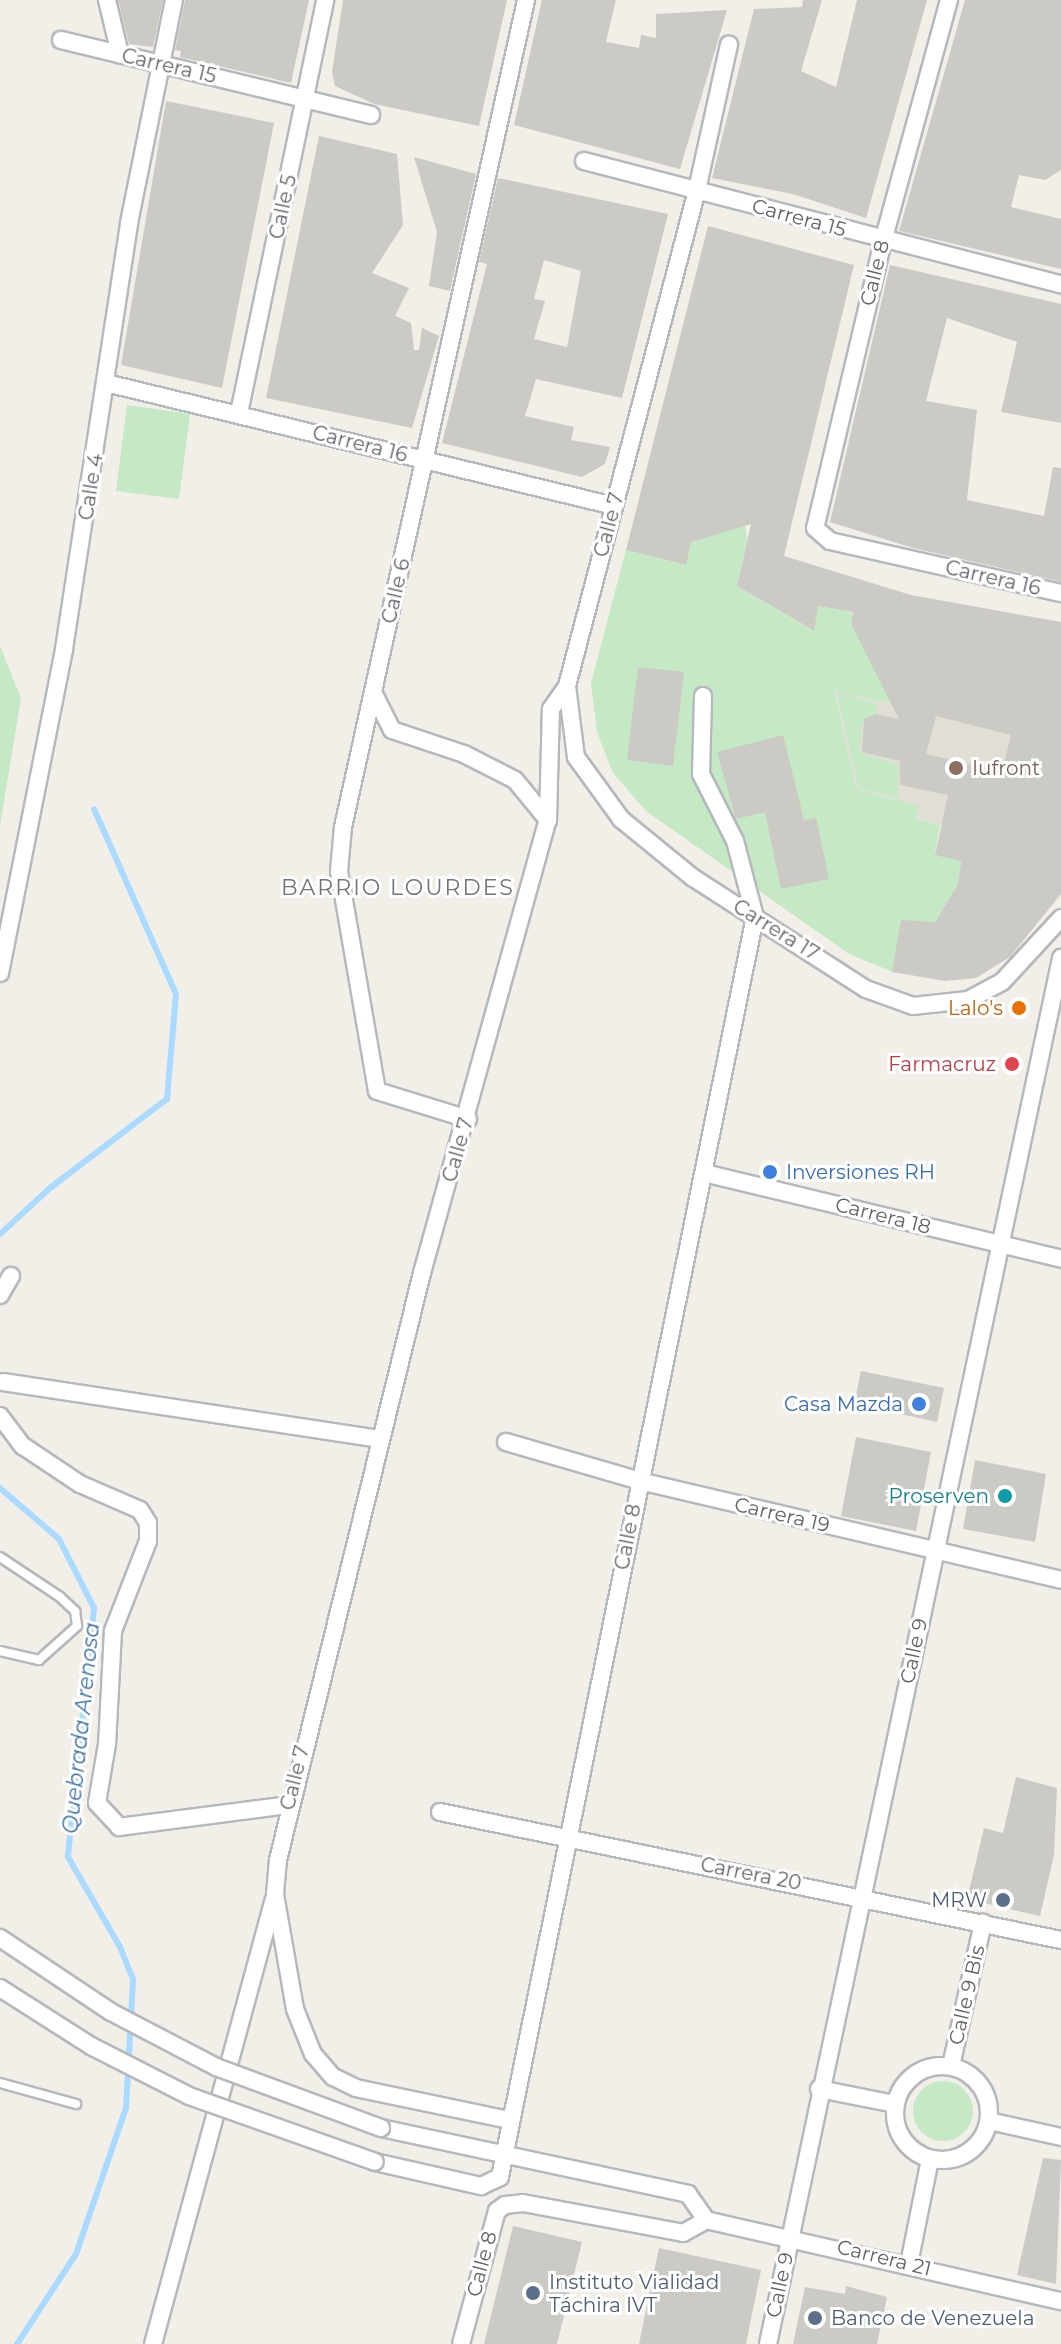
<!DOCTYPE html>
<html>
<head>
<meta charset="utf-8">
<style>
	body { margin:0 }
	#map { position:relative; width:1061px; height:2344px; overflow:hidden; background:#f1efe8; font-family:Montserrat,sans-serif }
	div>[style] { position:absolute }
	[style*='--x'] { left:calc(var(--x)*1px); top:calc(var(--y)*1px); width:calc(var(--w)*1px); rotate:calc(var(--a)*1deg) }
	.education>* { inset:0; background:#e1ded6 }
	.green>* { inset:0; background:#c5e8c5 }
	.round { border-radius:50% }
	.stream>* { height:6px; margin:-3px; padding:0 3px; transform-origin:3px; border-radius:3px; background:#aadaff }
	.building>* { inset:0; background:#cccac5 }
	.roads { filter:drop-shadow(2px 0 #b5b8bc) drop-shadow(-2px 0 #b5b8bc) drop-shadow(0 2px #b5b8bc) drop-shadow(0 -2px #b5b8bc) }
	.service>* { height:8px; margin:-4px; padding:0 4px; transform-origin:4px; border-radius:4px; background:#fff }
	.minor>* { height:16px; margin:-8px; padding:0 8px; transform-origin:8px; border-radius:8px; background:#fff }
	.minor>.ring { margin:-8px; padding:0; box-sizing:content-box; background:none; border:16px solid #fff; border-radius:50% }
	.bridges { filter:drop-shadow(2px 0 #b5b8bc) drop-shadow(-2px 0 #b5b8bc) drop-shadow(0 2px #b5b8bc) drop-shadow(0 -2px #b5b8bc) }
	.minor-bridge>* { height:16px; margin:-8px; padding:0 8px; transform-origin:8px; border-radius:8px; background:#fff }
	.dots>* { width:22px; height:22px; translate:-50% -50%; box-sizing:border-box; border:4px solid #fff; border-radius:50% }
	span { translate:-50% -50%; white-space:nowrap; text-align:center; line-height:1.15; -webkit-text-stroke:6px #fff; paint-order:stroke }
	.street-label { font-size:20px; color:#5f6368 }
	.education-label { font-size:20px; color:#785e54 }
	.left { translate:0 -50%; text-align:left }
	.food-label { font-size:20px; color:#c56008 }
	.right { translate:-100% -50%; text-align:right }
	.health-label { font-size:20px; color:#be3a42 }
	.shop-label { font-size:20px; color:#366cbe }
	.culture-label { font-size:20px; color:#0d838f }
	.service-label { font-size:20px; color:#4e5e75 }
	.neighbourhood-label { font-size:22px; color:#70757a; letter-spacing:2px }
	.water-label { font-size:22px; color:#4174aa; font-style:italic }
</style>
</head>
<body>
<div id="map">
	<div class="education">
		<div style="clip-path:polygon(835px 690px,1061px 747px,1061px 854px,916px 819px,918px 806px,856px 789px)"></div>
	</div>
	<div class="green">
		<div style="clip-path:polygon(127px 405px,190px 414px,179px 499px,116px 491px)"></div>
		<div style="clip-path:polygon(698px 511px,745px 526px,747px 540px,737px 586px,813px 631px,818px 606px,853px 612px,851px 624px,892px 704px,835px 691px,856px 789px,919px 806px,916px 819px,940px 825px,935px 854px,961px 861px,958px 884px,935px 922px,901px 921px,893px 972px,849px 954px,646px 811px,613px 773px,597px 732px,591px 683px,626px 550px,685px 565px)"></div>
		<div style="clip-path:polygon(0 646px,21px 698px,0 826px)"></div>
		<div style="clip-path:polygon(837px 693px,876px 703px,877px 726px,862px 722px,860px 753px,899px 765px,898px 798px,859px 788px)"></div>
		<div class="round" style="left:913px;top:2081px;width:60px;height:60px"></div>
	</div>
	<div class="stream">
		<div style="--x:0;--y:1234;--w:68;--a:-42.6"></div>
		<div style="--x:50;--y:1188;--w:147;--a:-37.3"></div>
		<div style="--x:167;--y:1099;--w:105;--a:-85.1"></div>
		<div style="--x:176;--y:994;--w:202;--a:-113.9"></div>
		<div style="--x:0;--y:1488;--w:78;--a:40.8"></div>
		<div style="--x:59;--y:1539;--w:77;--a:63.1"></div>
		<div style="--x:94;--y:1608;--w:250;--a:96"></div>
		<div style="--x:68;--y:1857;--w:104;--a:60"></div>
		<div style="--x:120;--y:1947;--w:35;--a:68"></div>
		<div style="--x:133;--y:1980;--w:128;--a:93.1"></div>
		<div style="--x:126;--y:2108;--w:154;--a:108.9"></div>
		<div style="--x:76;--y:2254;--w:108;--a:123.2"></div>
	</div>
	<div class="building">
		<div style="clip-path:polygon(118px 0,163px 0,153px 47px,129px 44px)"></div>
		<div style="clip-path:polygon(185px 0,309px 0,291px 83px,180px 57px,181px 51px,175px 50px)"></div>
		<div style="clip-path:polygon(343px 0,507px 0,479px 126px,374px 104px,335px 86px,332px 72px)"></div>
		<div style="clip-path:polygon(542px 0,616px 0,606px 42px,639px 48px,641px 35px,656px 38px,656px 14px,727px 10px,680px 169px,514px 125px)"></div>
		<div style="clip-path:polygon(803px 0,822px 0,801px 71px,836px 87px,857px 0,927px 0,866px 218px,793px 194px,712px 178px,754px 9px,802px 7px)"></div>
		<div style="clip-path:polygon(965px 0,1061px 0,1061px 170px,1045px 180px,1019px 175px,1011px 207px,1061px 219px,1061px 269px,899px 231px)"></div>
		<div style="clip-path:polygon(166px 101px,274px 123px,222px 388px,121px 365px)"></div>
		<div style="clip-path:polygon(319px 136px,397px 154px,403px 225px,372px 273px,409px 288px,395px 316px,411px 323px,414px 350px,419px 350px,422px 328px,439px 336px,412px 428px,266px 398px)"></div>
		<div style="clip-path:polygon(414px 157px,476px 174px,450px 291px,429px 286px,437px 232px)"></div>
		<div style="clip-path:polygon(evenodd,498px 178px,668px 214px,622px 398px,536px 379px,525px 416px,574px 427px,571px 440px,610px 447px,605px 464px,582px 477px,442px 443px,487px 264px,479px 262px,498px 178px,544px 260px,581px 271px,567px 347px,534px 339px,545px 301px,534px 299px,544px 260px)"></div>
		<div style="clip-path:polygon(evenodd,708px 226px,854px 265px,784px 556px,911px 595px,1061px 622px,1061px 894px,1010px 957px,976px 978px,945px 981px,892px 972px,901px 920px,935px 922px,958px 884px,961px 861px,935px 855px,948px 795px,900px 785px,900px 761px,862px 752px,864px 719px,876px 714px,899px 719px,851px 624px,853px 612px,818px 606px,814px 631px,737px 586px,751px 524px,691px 542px,686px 565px,626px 550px,708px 226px,936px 716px,1011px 735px,1002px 772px,926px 754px,936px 716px)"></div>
		<div style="clip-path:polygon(890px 265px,1061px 304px,1061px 423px,1001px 412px,1017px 342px,947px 318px,926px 401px,977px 410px,967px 500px,1044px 516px,1053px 467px,1061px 468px,1061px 582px,913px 548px,830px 522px)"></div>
		<div style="clip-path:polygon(638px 667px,684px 672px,673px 766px,627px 760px)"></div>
		<div style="clip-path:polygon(783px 735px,804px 820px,816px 818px,829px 879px,781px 889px,765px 812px,736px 819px,717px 752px)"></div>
		<div style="clip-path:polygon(861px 1371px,944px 1388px,937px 1422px,854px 1404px)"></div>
		<div style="clip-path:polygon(856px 1437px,931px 1452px,916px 1531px,841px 1516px)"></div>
		<div style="clip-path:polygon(975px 1460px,1046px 1474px,1035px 1542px,963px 1529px)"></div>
		<div style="clip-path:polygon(1016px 1777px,1057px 1788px,1054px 1855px,1040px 1916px,967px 1899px,984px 1828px,1003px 1833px)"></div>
		<div style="clip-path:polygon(1043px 2158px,1061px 2160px,1056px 2284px,1017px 2275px)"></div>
		<div style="clip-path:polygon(513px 2226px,582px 2242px,557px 2344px,484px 2344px)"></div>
		<div style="clip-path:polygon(659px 2248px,761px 2270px,746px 2344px,639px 2344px)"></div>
		<div style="clip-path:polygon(846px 2286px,887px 2297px,877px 2344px,793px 2344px,805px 2287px,845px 2294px)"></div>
	</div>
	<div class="roads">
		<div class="service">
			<div style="--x:0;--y:1557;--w:72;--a:33.7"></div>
			<div style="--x:60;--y:1597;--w:21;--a:43"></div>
			<div style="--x:75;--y:1611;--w:15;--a:82"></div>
			<div style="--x:77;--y:1626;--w:51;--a:138.2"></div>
			<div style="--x:39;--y:1660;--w:40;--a:-167"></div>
			<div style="--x:0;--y:2083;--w:79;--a:15.4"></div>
		</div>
		<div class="minor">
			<div style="--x:107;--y:0;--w:56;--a:76.5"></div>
			<div style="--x:949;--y:0;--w:250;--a:105.3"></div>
			<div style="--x:883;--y:241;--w:295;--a:103.3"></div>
			<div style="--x:815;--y:528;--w:20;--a:41"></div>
			<div style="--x:830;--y:541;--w:237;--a:12.7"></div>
			<div style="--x:61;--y:40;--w:319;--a:13.6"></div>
			<div style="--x:584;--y:161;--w:493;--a:14.5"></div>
			<div style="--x:106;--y:383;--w:523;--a:13.61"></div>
			<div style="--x:239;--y:413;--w:422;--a:-78.2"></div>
			<div style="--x:567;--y:686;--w:72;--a:82.8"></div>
			<div style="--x:576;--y:757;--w:77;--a:54"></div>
			<div style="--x:621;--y:819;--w:92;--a:39.2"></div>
			<div style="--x:692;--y:877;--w:207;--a:32.8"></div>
			<div style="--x:866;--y:989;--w:50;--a:19.9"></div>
			<div style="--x:913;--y:1006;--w:55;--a:-6.2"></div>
			<div style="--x:968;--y:1000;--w:38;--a:-28"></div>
			<div style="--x:1002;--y:982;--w:87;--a:-47.3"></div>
			<div style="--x:373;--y:692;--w:42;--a:63.4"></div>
			<div style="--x:392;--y:730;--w:76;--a:18.4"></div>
			<div style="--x:464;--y:754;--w:57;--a:27"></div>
			<div style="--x:515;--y:780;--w:52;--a:50.5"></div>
			<div style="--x:0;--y:973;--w:330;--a:-78.8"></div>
			<div style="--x:64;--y:649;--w:431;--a:-81.3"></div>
			<div style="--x:129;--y:223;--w:227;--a:-78.6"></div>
			<div style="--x:468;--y:1119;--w:95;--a:-162.9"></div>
			<div style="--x:377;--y:1091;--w:223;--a:-99.8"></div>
			<div style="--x:339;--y:871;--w:44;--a:-84.8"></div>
			<div style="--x:343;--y:827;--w:847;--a:-77.52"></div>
			<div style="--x:704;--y:1173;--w:367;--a:13.5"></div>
			<div style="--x:0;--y:1295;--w:22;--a:-60"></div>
			<div style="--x:3;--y:1382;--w:382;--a:8.6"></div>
			<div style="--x:0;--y:1416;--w:38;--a:53"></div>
			<div style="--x:23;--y:1446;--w:69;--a:33.7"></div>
			<div style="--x:80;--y:1484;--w:65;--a:23.4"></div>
			<div style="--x:140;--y:1510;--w:15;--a:58"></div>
			<div style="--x:148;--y:1523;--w:18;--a:90"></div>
			<div style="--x:148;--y:1541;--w:97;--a:111.3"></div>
			<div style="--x:113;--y:1631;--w:113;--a:93"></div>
			<div style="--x:107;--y:1744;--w:60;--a:99.6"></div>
			<div style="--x:97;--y:1803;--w:33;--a:47"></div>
			<div style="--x:119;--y:1827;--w:170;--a:-7.4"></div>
			<div style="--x:506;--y:1442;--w:140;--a:16.2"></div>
			<div style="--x:640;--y:1481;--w:432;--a:13.2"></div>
			<div style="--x:440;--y:1812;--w:634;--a:11.65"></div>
			<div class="ring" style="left:895px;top:2066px;width:78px;height:78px"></div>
			<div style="--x:951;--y:2066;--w:147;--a:-77.4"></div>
			<div style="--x:819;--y:2089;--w:77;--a:11.2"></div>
			<div style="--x:509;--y:2120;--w:156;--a:-168.2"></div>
			<div style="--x:356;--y:2088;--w:25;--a:-154"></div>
			<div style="--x:333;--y:2077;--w:30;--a:-131"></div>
			<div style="--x:313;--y:2054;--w:48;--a:-111.8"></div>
			<div style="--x:295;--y:2009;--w:117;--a:-99.9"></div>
			<div style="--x:275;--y:1894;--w:34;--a:-85"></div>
			<div style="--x:278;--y:1860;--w:604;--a:-76.22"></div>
			<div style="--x:422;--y:1273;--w:470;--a:-74.5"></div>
			<div style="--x:548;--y:820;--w:111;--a:-88.5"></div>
			<div style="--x:551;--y:709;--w:28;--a:-55"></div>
			<div style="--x:567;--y:686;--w:513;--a:-75.31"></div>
			<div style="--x:697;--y:190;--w:149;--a:-77.6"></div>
			<div style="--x:989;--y:2121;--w:74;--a:12.5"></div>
			<div style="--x:381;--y:2128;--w:314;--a:12.1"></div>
			<div style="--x:688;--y:2194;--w:32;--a:55"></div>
			<div style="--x:706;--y:2220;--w:364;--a:12.9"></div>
			<div style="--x:375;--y:2162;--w:109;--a:12.8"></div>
			<div style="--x:481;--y:2186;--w:21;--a:-25"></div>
			<div style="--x:500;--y:2177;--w:1286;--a:-78.56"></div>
			<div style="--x:755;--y:917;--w:79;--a:-104.7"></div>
			<div style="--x:735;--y:841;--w:75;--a:-116.9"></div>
			<div style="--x:701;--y:774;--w:78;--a:-88.5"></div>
			<div style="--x:909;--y:2264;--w:107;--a:-78.7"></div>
			<div style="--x:153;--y:2344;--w:461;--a:-74.8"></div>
			<div style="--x:461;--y:2344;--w:138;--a:-74.9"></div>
			<div style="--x:497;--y:2211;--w:10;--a:-37"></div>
			<div style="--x:505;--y:2205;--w:18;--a:-6"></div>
			<div style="--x:523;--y:2203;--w:163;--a:10.6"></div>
			<div style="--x:683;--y:2233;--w:26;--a:-29"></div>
			<div style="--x:768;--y:2344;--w:1417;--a:-78.06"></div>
		</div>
	</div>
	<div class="bridges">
		<div class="minor-bridge">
			<div style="--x:0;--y:1938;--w:133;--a:33.7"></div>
			<div style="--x:111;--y:2012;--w:119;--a:27.6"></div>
			<div style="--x:216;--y:2067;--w:176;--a:20.3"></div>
			<div style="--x:0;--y:1988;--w:108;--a:32.5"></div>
			<div style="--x:91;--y:2046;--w:110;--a:27"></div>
			<div style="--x:189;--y:2096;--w:197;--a:19.5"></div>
		</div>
	</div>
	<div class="dots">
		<div style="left:956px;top:768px;background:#8d6e63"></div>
		<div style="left:1019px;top:1008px;background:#e8710a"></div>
		<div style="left:1012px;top:1064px;background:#e0444e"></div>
		<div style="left:770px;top:1172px;background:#3f7fe0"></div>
		<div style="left:919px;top:1404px;background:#3f7fe0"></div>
		<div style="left:1005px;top:1496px;background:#0f9aa8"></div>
		<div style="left:1003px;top:1900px;background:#5c6f8a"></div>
		<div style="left:533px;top:2293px;background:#5c6f8a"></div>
		<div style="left:815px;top:2318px;background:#5c6f8a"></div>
	</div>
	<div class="street-label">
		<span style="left:169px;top:66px;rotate:13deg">Carrera 15</span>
		<span style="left:283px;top:207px;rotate:-78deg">Calle 5</span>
		<span style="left:799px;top:218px;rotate:15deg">Carrera 15</span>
		<span style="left:875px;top:273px;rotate:-76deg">Calle 8</span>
		<span style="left:360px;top:444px;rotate:14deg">Carrera 16</span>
		<span style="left:91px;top:487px;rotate:-81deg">Calle 4</span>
		<span style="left:609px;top:525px;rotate:-75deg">Calle 7</span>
		<span style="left:993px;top:578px;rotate:13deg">Carrera 16</span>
		<span style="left:396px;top:591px;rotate:-77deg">Calle 6</span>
		<span style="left:776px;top:930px;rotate:32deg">Carrera 17</span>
		<span style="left:458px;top:1150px;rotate:-74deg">Calle 7</span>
		<span style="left:883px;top:1216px;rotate:14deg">Carrera 18</span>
		<span style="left:782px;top:1515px;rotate:13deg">Carrera 19</span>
		<span style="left:628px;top:1537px;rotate:-79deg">Calle 8</span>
		<span style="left:914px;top:1651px;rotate:-78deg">Calle 9</span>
		<span style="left:295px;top:1778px;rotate:-76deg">Calle 7</span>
		<span style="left:751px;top:1874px;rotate:11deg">Carrera 20</span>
		<span style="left:967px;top:1995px;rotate:-77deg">Calle 9 Bis</span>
		<span style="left:884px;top:2258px;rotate:14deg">Carrera 21</span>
		<span style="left:482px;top:2264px;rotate:-75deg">Calle 8</span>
		<span style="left:780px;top:2285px;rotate:-78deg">Calle 9</span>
	</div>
	<div class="education-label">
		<span class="left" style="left:972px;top:768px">Iufront</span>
	</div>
	<div class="food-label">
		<span class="right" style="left:1003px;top:1008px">Lalo's</span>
	</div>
	<div class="health-label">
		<span class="right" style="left:996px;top:1064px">Farmacruz</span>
	</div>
	<div class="shop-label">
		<span class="left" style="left:786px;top:1172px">Inversiones RH</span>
		<span class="right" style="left:903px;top:1404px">Casa Mazda</span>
	</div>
	<div class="culture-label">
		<span class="right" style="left:989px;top:1496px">Proserven</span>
	</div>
	<div class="service-label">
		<span class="right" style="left:987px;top:1900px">MRW</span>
		<span class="left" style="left:549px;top:2294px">Instituto Vialidad<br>Táchira IVT</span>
		<span class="left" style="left:831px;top:2318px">Banco de Venezuela</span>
	</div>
	<div class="neighbourhood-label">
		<span style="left:398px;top:888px">BARRIO LOURDES</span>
	</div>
	<div class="water-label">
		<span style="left:81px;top:1728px;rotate:-84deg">Quebrada Arenosa</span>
	</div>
</div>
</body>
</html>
